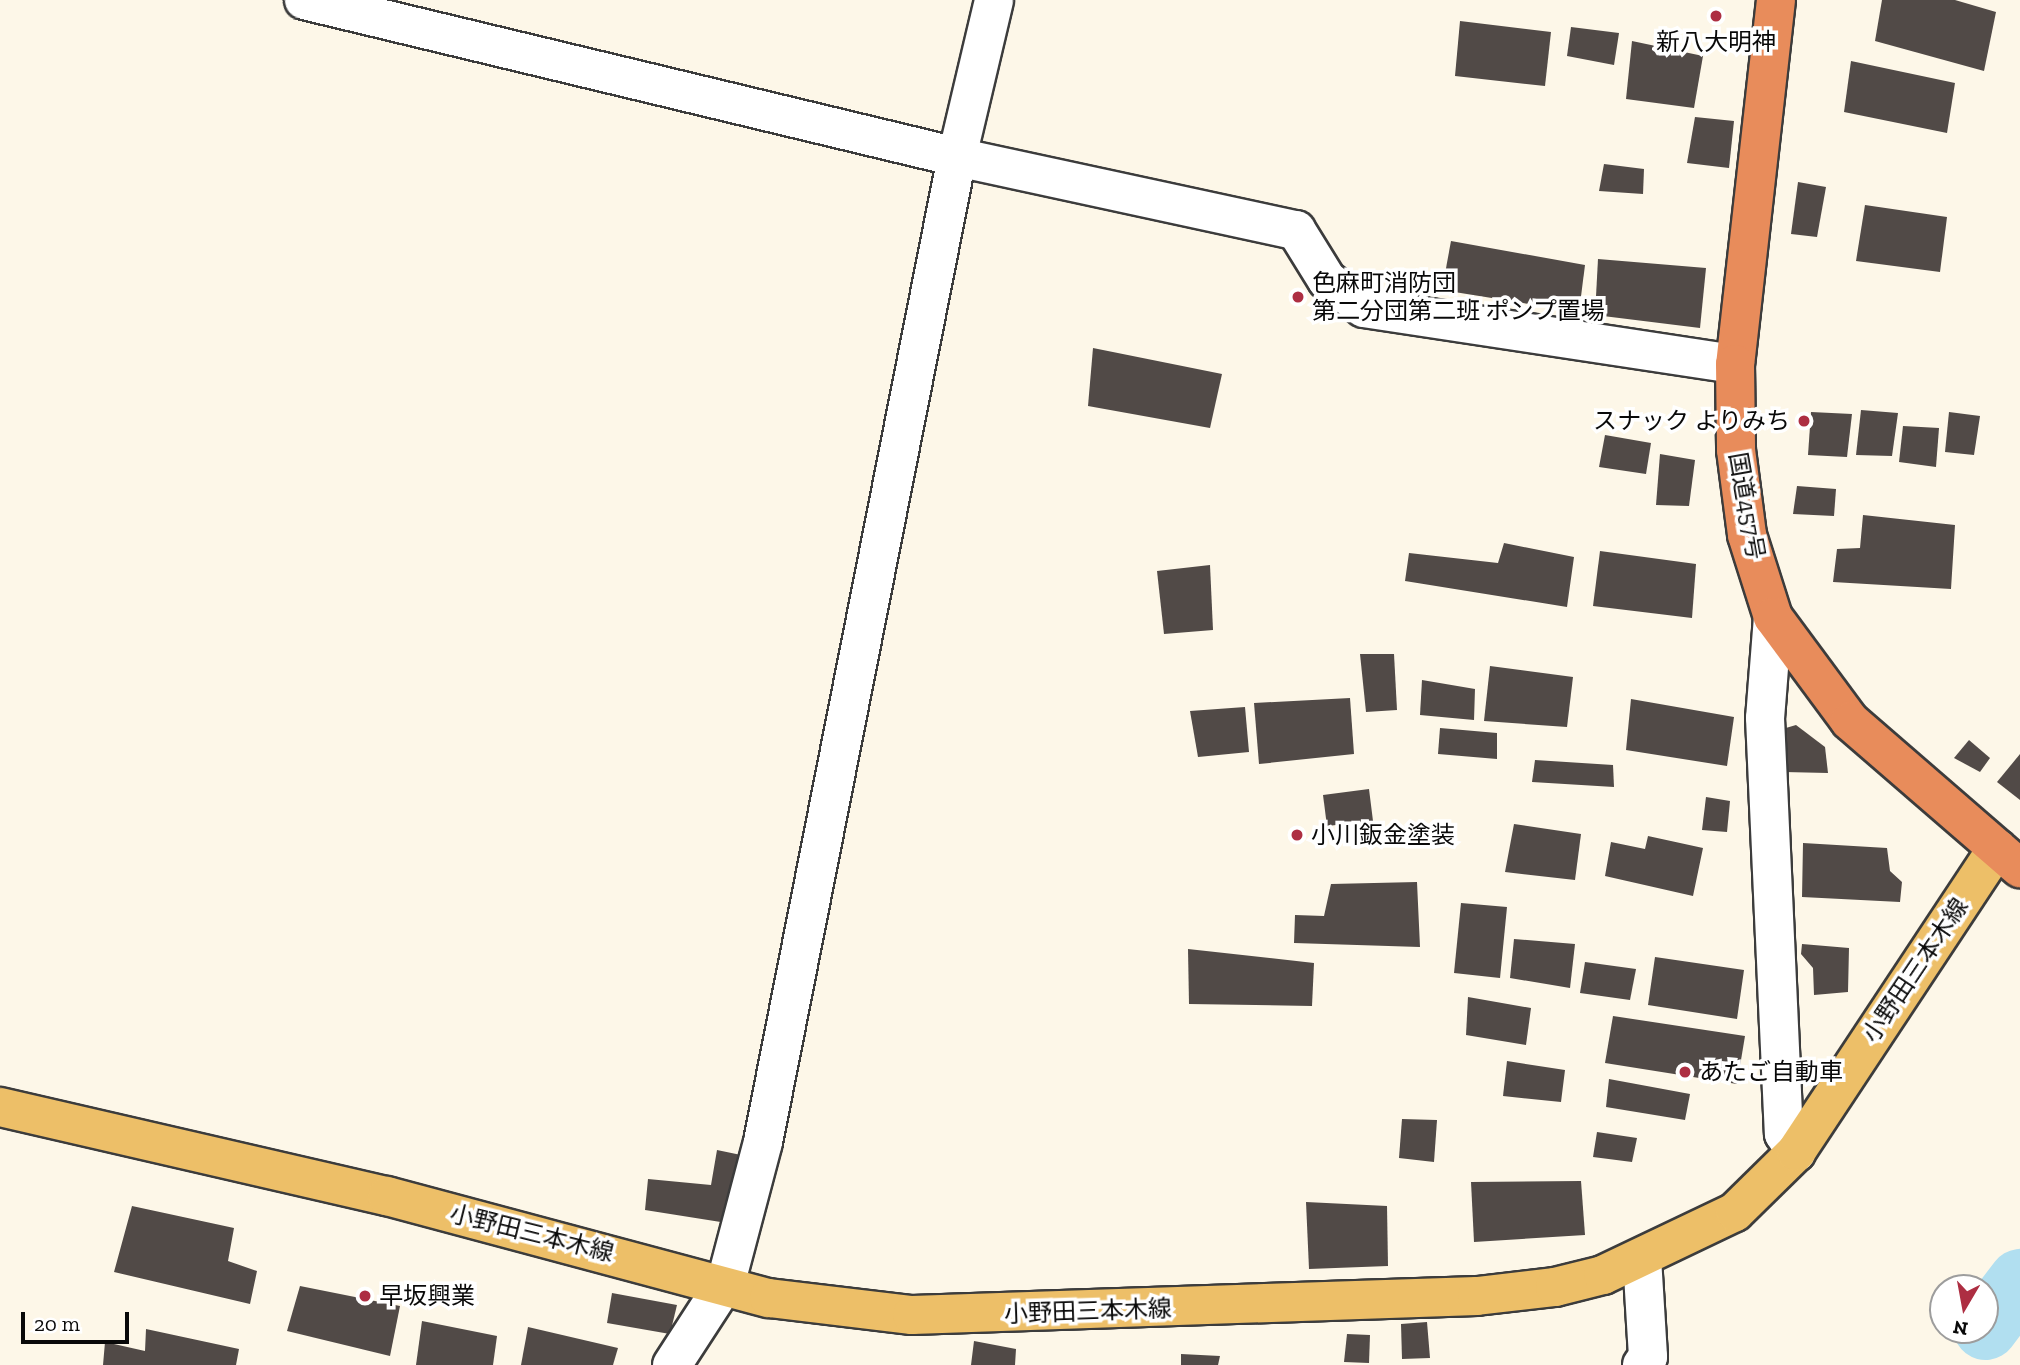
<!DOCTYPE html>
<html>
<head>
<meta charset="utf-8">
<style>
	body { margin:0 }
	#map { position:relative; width:2020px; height:1365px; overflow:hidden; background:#fdf7e8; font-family:"Zilla Slab","Noto Sans JP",serif }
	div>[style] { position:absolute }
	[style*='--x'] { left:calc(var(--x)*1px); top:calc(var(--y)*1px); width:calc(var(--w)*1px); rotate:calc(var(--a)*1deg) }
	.river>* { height:65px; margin:-32.5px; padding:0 32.5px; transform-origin:32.5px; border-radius:32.5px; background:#b1dff0 }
	.building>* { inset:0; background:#514a47 }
	.roads { filter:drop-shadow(2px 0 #3c3c3c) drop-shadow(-2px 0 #3c3c3c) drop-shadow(0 2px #3c3c3c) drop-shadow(0 -2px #3c3c3c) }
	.minor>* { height:38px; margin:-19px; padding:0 19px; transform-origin:19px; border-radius:19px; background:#fff }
	.major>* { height:38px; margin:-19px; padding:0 19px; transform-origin:19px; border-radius:19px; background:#edbf68 }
	.highway>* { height:38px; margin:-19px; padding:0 19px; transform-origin:19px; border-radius:19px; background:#e88c5b }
	.dots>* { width:19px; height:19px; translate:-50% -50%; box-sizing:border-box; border:4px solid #fff; border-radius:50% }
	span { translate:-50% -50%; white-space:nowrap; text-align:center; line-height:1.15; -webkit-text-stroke:7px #fff; paint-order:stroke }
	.poi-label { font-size:24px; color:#090909 }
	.left { translate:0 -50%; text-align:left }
	.right { translate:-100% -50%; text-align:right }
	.street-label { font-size:24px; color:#090909 }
	.north { position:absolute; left:1929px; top:1274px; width:70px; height:70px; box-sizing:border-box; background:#fff; border:2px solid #9d9d9d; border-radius:50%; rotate:190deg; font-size:19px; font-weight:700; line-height:28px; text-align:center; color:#090909 }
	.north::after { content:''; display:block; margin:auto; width:24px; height:32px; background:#ad2e42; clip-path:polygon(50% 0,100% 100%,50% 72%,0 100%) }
	.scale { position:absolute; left:21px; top:1312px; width:108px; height:32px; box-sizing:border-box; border:4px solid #090909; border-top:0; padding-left:9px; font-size:21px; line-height:24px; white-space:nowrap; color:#090909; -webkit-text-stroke:5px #fff; paint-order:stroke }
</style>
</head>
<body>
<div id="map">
	<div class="river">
		<div style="--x:1985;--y:1327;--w:58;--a:-52.7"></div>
	</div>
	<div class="building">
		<div style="clip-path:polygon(1882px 0,1955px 0,1996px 12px,1984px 71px,1875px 41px)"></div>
		<div style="clip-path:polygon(1460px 21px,1551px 32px,1545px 86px,1455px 76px)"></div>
		<div style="clip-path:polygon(1571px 27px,1619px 33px,1614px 65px,1567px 56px)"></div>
		<div style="clip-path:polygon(1632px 41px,1703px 56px,1694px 108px,1626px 99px)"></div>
		<div style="clip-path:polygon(1851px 61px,1955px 83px,1947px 133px,1844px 112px)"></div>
		<div style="clip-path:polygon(1695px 117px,1734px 121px,1729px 168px,1687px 163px)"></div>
		<div style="clip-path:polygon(1604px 164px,1644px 169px,1643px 194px,1599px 191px)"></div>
		<div style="clip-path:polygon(1798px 182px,1826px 187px,1817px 237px,1791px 234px)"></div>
		<div style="clip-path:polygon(1865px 205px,1947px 217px,1940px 272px,1856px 261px)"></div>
		<div style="clip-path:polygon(1451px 241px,1585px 265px,1579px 312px,1442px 290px)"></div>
		<div style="clip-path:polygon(1598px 259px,1706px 268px,1700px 328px,1595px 315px)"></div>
		<div style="clip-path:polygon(1093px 348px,1222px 374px,1210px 428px,1088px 406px)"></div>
		<div style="clip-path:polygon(1861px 410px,1898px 413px,1892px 456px,1856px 455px)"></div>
		<div style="clip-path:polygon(1811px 412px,1852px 414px,1847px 457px,1808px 455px)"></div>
		<div style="clip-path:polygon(1949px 412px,1980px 416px,1974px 455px,1945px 452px)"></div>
		<div style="clip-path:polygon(1903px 426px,1939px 428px,1936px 467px,1899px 462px)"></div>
		<div style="clip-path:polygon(1605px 435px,1651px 443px,1646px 474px,1599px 467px)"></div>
		<div style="clip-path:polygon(1660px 454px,1695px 460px,1689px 506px,1656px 505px)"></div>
		<div style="clip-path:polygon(1797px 486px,1836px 489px,1834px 516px,1793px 514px)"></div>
		<div style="clip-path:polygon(1863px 515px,1955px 525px,1951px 589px,1833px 582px,1837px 549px,1860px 548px)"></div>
		<div style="clip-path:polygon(1504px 543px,1574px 557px,1567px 607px,1405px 581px,1409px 553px,1498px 563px)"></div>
		<div style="clip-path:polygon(1600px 551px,1696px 564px,1692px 618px,1593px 606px)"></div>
		<div style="clip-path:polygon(1210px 565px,1213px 630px,1164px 634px,1157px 571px)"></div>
		<div style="clip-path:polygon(1360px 654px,1394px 654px,1397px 710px,1366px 712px)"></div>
		<div style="clip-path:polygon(1490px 666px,1573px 677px,1567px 727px,1484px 721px)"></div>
		<div style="clip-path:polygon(1422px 680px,1475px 689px,1474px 720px,1420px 715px)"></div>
		<div style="clip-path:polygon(1350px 698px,1354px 754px,1259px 764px,1254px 703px)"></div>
		<div style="clip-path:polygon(1631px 699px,1734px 717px,1727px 766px,1626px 750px)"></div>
		<div style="clip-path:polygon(1245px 707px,1249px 752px,1198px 757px,1190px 711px)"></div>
		<div style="clip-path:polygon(1796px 725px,1825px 747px,1828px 773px,1784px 772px,1779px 730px)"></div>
		<div style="clip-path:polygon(1440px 728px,1497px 733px,1497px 759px,1438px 754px)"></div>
		<div style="clip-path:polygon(1969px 740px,1990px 758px,1980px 772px,1954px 758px)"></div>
		<div style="clip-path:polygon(2020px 754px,2020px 800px,1997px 782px)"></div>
		<div style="clip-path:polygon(1535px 760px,1613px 765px,1614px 787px,1532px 782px)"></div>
		<div style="clip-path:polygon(1369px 789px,1373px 821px,1327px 826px,1323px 795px)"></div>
		<div style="clip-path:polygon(1706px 797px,1730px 801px,1727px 832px,1702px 830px)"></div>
		<div style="clip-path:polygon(1514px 824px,1581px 834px,1575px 880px,1505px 872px)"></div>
		<div style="clip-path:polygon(1648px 836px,1703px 848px,1693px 896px,1605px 876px,1611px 842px,1645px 849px)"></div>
		<div style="clip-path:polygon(1803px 843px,1887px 848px,1890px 871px,1902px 882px,1900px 902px,1802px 897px)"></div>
		<div style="clip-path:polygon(1417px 882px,1420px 947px,1294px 943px,1295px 915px,1324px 916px,1331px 884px)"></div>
		<div style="clip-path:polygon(1461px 903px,1507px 907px,1500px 978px,1454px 973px)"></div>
		<div style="clip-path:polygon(1514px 939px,1575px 944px,1570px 988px,1510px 978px)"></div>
		<div style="clip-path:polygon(1802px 944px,1849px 948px,1848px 992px,1814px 995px,1813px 968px,1801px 954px)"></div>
		<div style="clip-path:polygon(1188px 949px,1314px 963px,1312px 1006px,1189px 1004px)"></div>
		<div style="clip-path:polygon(1655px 957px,1744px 970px,1737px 1019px,1648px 1005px)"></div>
		<div style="clip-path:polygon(1585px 962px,1636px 969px,1630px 1000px,1580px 993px)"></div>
		<div style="clip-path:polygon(1468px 997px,1531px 1008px,1526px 1045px,1466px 1035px)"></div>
		<div style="clip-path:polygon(1613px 1016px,1745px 1036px,1737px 1084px,1605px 1063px)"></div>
		<div style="clip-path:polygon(1507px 1061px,1565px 1070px,1561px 1102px,1503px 1096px)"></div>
		<div style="clip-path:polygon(1609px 1079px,1690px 1094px,1685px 1120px,1606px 1107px)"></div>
		<div style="clip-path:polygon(1402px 1119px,1437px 1120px,1434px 1162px,1399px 1158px)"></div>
		<div style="clip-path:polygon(1597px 1132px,1637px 1138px,1632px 1162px,1593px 1157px)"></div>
		<div style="clip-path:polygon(717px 1150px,741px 1155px,727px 1223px,645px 1210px,648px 1179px,711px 1185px)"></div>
		<div style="clip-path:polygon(1581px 1181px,1585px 1235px,1474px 1242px,1471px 1182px)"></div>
		<div style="clip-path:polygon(1306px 1202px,1387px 1206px,1388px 1266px,1309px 1269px)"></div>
		<div style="clip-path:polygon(132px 1206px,234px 1228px,228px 1261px,257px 1271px,250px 1304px,114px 1272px)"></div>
		<div style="clip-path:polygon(300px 1286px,400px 1306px,390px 1356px,287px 1331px)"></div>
		<div style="clip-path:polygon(612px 1293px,677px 1305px,670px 1334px,607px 1323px)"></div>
		<div style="clip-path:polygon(422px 1321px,497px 1336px,493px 1365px,416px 1365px)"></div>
		<div style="clip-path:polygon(1427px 1322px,1430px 1358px,1402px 1359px,1401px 1324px)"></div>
		<div style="clip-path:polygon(528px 1327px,618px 1348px,613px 1365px,521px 1365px)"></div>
		<div style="clip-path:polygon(146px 1329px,239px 1349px,236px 1365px,103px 1365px,105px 1342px,145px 1351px)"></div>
		<div style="clip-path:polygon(1347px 1334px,1370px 1335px,1369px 1363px,1344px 1362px)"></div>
		<div style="clip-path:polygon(974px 1341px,1016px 1349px,1015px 1365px,971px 1365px)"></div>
		<div style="clip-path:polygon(1181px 1354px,1220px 1356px,1218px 1365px,1181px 1365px)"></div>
	</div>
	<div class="roads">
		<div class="minor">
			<div style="--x:304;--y:0;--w:672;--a:13.52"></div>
			<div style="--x:957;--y:157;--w:347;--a:12.2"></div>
			<div style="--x:1296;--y:230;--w:59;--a:58.2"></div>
			<div style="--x:1327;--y:280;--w:46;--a:37.1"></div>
			<div style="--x:1364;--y:308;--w:375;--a:8.6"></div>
			<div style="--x:1773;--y:617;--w:101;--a:94.5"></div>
			<div style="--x:1765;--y:718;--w:416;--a:87.4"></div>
			<div style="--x:1784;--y:1134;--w:22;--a:56"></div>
			<div style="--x:1642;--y:1258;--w:99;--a:86.5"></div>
			<div style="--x:1648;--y:1357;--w:10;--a:127"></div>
			<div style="--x:672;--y:1365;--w:99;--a:-57"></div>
			<div style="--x:726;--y:1282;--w:145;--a:-75.2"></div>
			<div style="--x:763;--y:1142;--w:1004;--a:-78.86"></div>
			<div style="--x:957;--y:157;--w:161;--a:-76.7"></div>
		</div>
		<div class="major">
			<div style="--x:0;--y:1107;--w:397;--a:13"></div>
			<div style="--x:387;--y:1196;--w:395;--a:15"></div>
			<div style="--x:769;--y:1298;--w:144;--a:6.8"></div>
			<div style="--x:912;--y:1315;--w:565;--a:-1.93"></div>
			<div style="--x:1477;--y:1296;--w:79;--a:-6.6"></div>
			<div style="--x:1555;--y:1287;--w:49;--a:-14"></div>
			<div style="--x:1603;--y:1275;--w:146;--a:-25.5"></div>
			<div style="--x:1735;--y:1212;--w:86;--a:-44.5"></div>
			<div style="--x:1796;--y:1152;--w:364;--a:-56.5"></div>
		</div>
		<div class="highway">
			<div style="--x:1776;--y:0;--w:366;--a:96.4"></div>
			<div style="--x:1735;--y:364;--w:86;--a:89.3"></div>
			<div style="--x:1736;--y:450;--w:86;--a:82.6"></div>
			<div style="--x:1747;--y:535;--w:86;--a:72.4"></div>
			<div style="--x:1773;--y:617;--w:129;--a:53.5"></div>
			<div style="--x:1850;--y:721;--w:225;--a:40.9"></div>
		</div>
	</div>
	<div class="dots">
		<div style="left:1716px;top:16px;background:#ad2e42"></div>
		<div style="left:1298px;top:297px;background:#ad2e42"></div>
		<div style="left:1804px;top:421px;background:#ad2e42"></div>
		<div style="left:1297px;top:835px;background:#ad2e42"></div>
		<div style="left:1685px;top:1072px;background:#ad2e42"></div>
		<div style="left:365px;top:1296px;background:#ad2e42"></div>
	</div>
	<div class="poi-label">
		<span style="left:1716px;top:42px">新八大明神</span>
		<span class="left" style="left:1312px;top:297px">色麻町消防団<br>第二分団第二班 ポンプ置場</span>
		<span class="right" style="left:1790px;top:421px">スナック よりみち</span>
		<span class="left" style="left:1311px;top:835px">小川鈑金塗装</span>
		<span class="left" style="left:1699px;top:1072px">あたご自動車</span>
		<span class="left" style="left:379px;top:1296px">早坂興業</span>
	</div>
	<div class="street-label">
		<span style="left:1747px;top:506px;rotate:80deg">国道457号</span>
		<span style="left:1915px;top:970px;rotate:-56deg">小野田三本木線</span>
		<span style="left:532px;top:1233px;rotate:14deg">小野田三本木線</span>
		<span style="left:1088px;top:1311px;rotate:-2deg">小野田三本木線</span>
	</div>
	<div class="north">N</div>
	<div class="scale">20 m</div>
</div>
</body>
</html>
